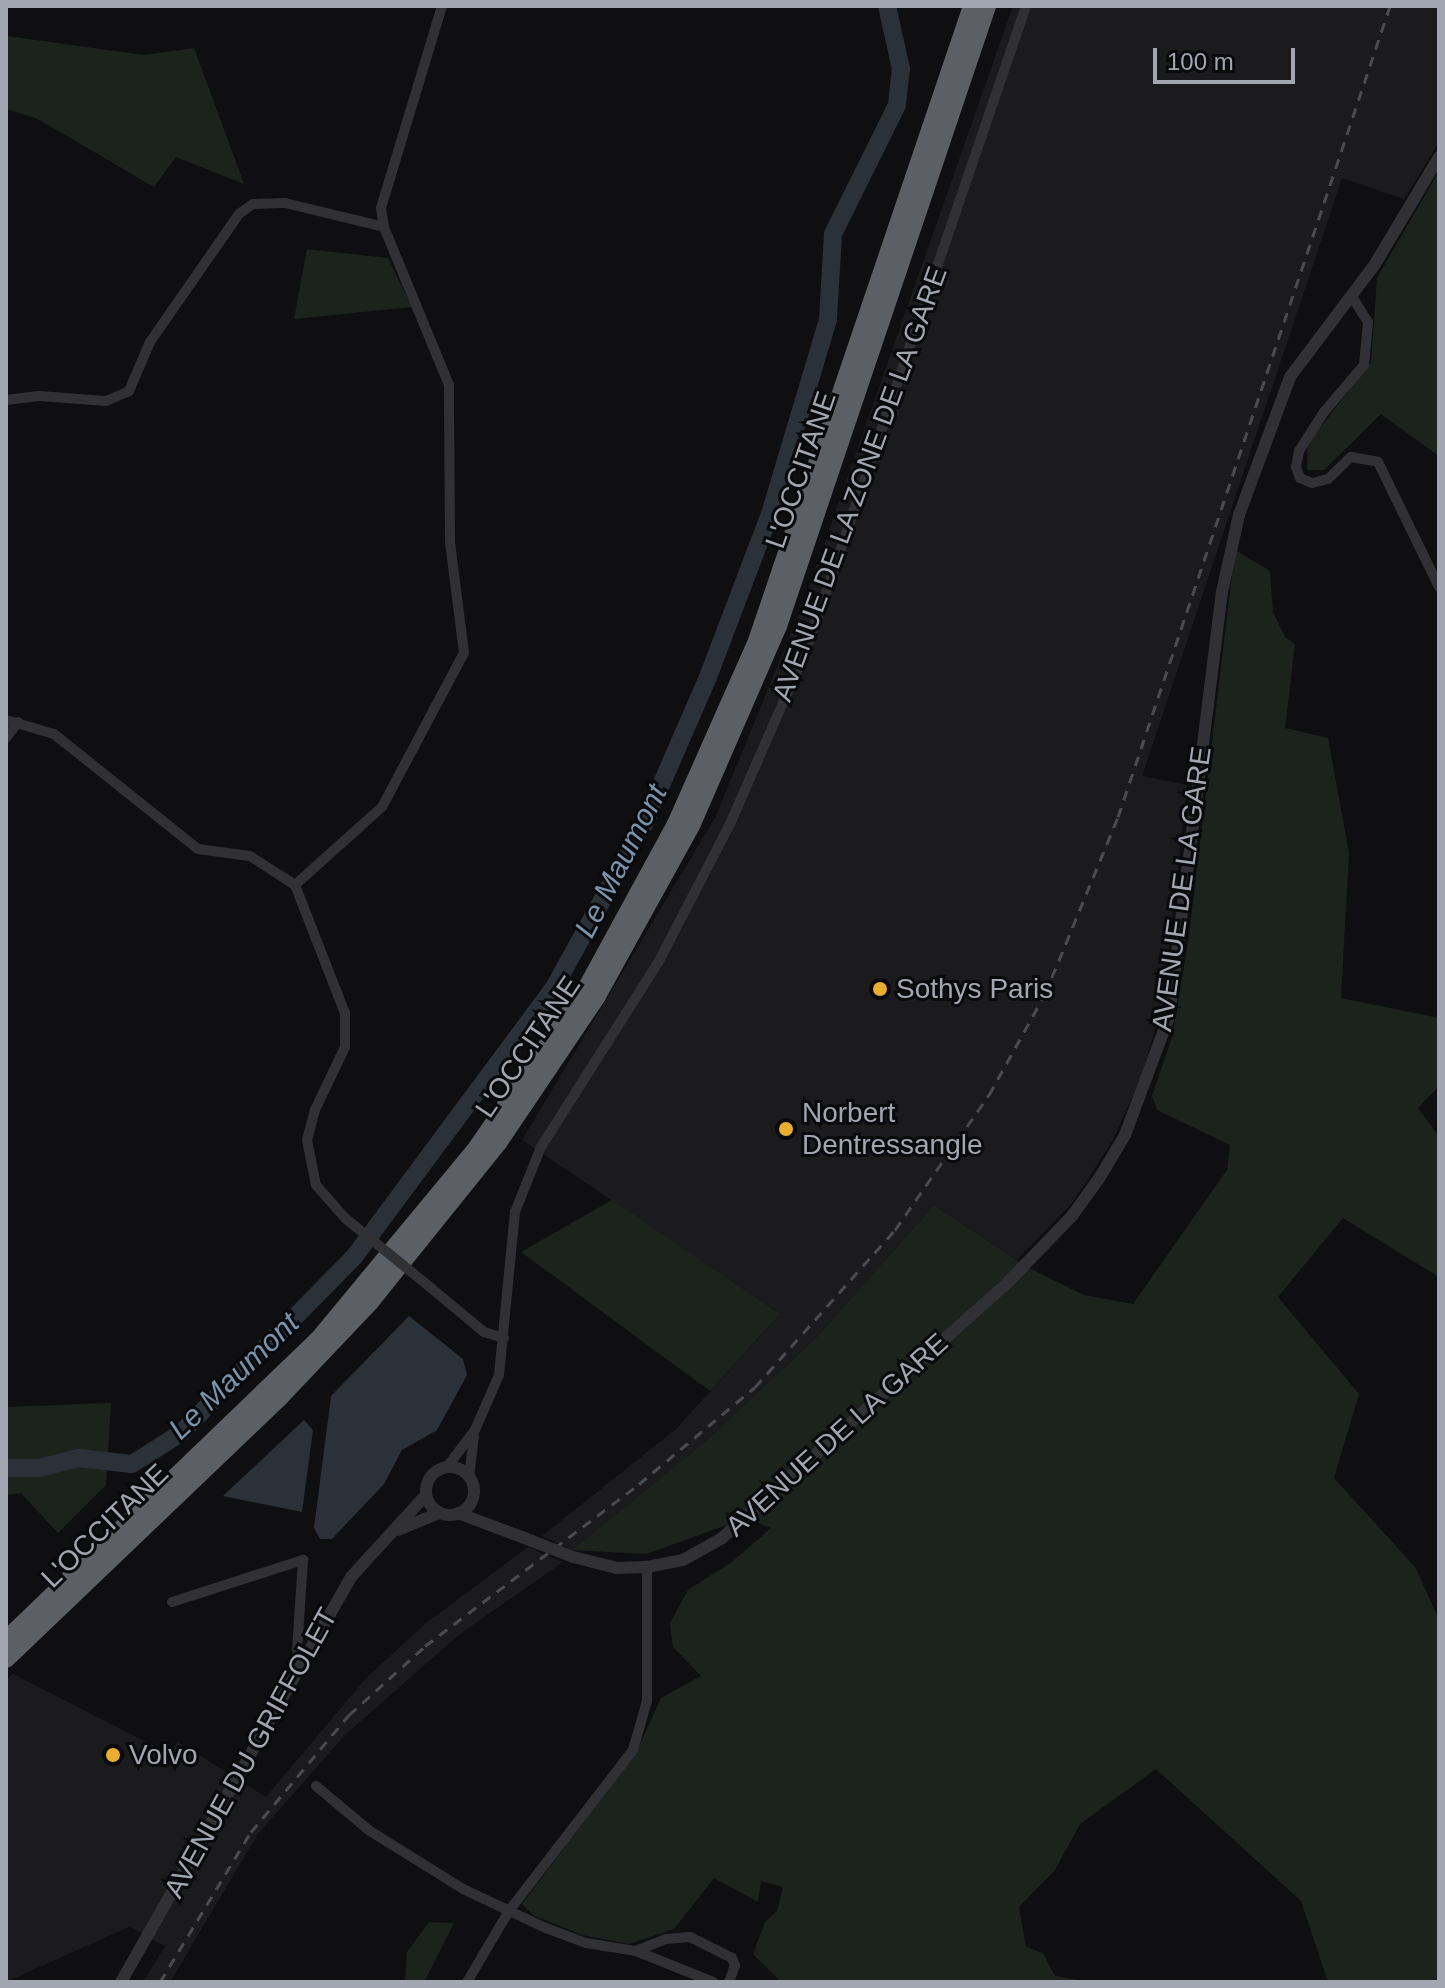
<!DOCTYPE html>
<html>
<head>
<meta charset="utf-8">
<style>
	body { margin:0 }
	#map { position:relative; width:1445px; height:1988px; overflow:hidden; background:#0f0f11; font-family:Helvetica,sans-serif }
	div>[style] { position:absolute }
	[style*='--x'] { left:calc(var(--x)*1px); top:calc(var(--y)*1px); width:calc(var(--w)*1px); rotate:calc(var(--a)*1deg) }
	.built>* { inset:0; background:#1b1b1e }
	.green>* { inset:0; background:#1c231d }
	.water>* { inset:0; background:#2a3138 }
	.river>* { height:18px; margin:-9px; padding:0 9px; transform-origin:9px; border-radius:9px; background:#2a3138 }
	.minor>* { height:10px; margin:-5px; padding:0 5px; transform-origin:5px; border-radius:5px; background:#313135 }
	.tertiary>* { height:12px; margin:-6px; padding:0 6px; transform-origin:6px; border-radius:6px; background:#313135 }
	.tertiary>.ring { margin:-6px; padding:0; box-sizing:content-box; background:none; border:12px solid #313135; border-radius:50% }
	.motorway>* { height:18px; margin:-9px; padding:0 9px; transform-origin:9px; border-radius:9px; background:#5d5f66 }
	.rail>* { height:3px; margin-top:-1.5px; transform-origin:0; background:repeating-linear-gradient(90deg,#4a4b50 0 10px,transparent 0 18px) }
	.minor-bridge>* { height:10px; margin:-5px; padding:0 5px; transform-origin:5px; border-radius:5px; background:#313135 }
	.tertiary-bridge>* { height:12px; margin:-6px; padding:0 6px; transform-origin:6px; border-radius:6px; background:#313135 }
	.dots>* { width:22px; height:22px; translate:-50% -50%; box-sizing:border-box; border:4px solid #0a0a0c; border-radius:50% }
	span { translate:-50% -50%; white-space:nowrap; text-align:center; line-height:1.15; -webkit-text-stroke:6px #0a0a0c; paint-order:stroke }
	.street-label { font-size:28px; color:#a1a6b1 }
	.poi-label { font-size:28px; color:#a1a6b1 }
	.left { translate:0 -50%; text-align:left }
	.water-label { font-size:30px; color:#7893ac; font-style:italic }
	.frame { position:absolute; inset:0; border:8px solid #a1a6b1; pointer-events:none }
	.scale { position:absolute; left:1153px; top:48px; width:142px; height:36px; box-sizing:border-box; border:4px solid #a1a6b1; border-top:0; padding-left:10px; font-size:24px; line-height:28px; white-space:nowrap; color:#a1a6b1; -webkit-text-stroke:6px #0a0a0c; paint-order:stroke }
</style>
</head>
<body>
<div id="map">
	<div class="built">
		<div style="clip-path:polygon(1013px 6px,1439px 6px,1439px 142px,1404px 199px,1342px 178px,1142px 776px,1187px 785px,1164px 997px,1142px 1075px,1113px 1140px,1073px 1202px,1017px 1260px,934px 1205px,816px 1338px,705px 1442px,572px 1550px,542px 1536px,676px 1429px,780px 1314px,522px 1140px,715px 818px,803px 604px)"></div>
		<div style="clip-path:polygon(528px 1547px,563px 1562px,460px 1634px,345px 1735px,258px 1834px,170px 1982px,143px 1982px,165px 1946px,129px 1927px,6px 1982px,6px 1680px,13px 1674px,168px 1753px,178px 1742px,266px 1797px,366px 1678px,426px 1623px)"></div>
	</div>
	<div class="green">
		<div style="clip-path:polygon(6px 36px,144px 55px,194px 48px,244px 184px,176px 157px,154px 187px,38px 119px,6px 109px)"></div>
		<div style="clip-path:polygon(1439px 171px,1439px 456px,1381px 414px,1324px 470px,1307px 470px,1308px 443px,1371px 363px,1377px 278px)"></div>
		<div style="clip-path:polygon(307px 249px,388px 258px,412px 307px,294px 319px)"></div>
		<div style="clip-path:polygon(1235px 550px,1270px 571px,1273px 612px,1285px 637px,1295px 644px,1285px 728px,1328px 738px,1349px 853px,1341px 998px,1439px 1018px,1439px 1086px,1418px 1108px,1439px 1136px,1439px 1277px,1343px 1218px,1278px 1297px,1359px 1394px,1334px 1478px,1415px 1567px,1439px 1619px,1439px 1982px,1328px 1982px,1301px 1901px,1156px 1769px,1080px 1824px,1055px 1870px,1019px 1907px,1026px 1947px,1043px 1953px,1055px 1976px,1090px 1982px,781px 1982px,753px 1954px,765px 1922px,777px 1911px,783px 1887px,761px 1881px,758px 1902px,714px 1878px,674px 1929px,629px 1944px,582px 1935px,533px 1915px,522px 1904px,636px 1753px,661px 1698px,701px 1676px,673px 1647px,670px 1623px,688px 1590px,732px 1562px,771px 1528px,746px 1518px,646px 1554px,572px 1550px,705px 1442px,816px 1338px,934px 1205px,1027px 1267px,1084px 1295px,1133px 1304px,1227px 1170px,1230px 1145px,1157px 1110px,1152px 1096px,1172px 1037px,1188px 943px)"></div>
		<div style="clip-path:polygon(612px 1200px,780px 1314px,710px 1391px,521px 1252px)"></div>
		<div style="clip-path:polygon(111px 1403px,106px 1485px,58px 1533px,21px 1493px,6px 1495px,6px 1407px)"></div>
		<div style="clip-path:polygon(429px 1922px,454px 1923px,424px 1982px,405px 1982px,407px 1952px)"></div>
	</div>
	<div class="water">
		<div style="clip-path:polygon(409px 1316px,463px 1359px,467px 1375px,437px 1430px,402px 1450px,384px 1484px,332px 1539px,320px 1539px,314px 1528px,331px 1396px)"></div>
		<div style="clip-path:polygon(304px 1420px,313px 1430px,302px 1512px,223px 1496px)"></div>
	</div>
	<div class="river">
		<div style="--x:6;--y:1468;--w:33;--a:0"></div>
		<div style="--x:39;--y:1468;--w:41;--a:-14"></div>
		<div style="--x:79;--y:1458;--w:53;--a:6.5"></div>
		<div style="--x:132;--y:1464;--w:58;--a:-32.3"></div>
		<div style="--x:181;--y:1433;--w:247;--a:-45.5"></div>
		<div style="--x:354;--y:1257;--w:337;--a:-53.4"></div>
		<div style="--x:555;--y:986;--w:187;--a:-61.2"></div>
		<div style="--x:645;--y:822;--w:158;--a:-66.5"></div>
		<div style="--x:708;--y:677;--w:174;--a:-69.2"></div>
		<div style="--x:770;--y:514;--w:203;--a:-73.4"></div>
		<div style="--x:828;--y:319;--w:85;--a:-86.6"></div>
		<div style="--x:833;--y:234;--w:144;--a:-63.6"></div>
		<div style="--x:897;--y:105;--w:36;--a:-84"></div>
		<div style="--x:901;--y:69;--w:65;--a:-102.5"></div>
	</div>
	<div class="minor">
		<div style="--x:1351;--y:295;--w:32;--a:58"></div>
		<div style="--x:1368;--y:322;--w:43;--a:95.3"></div>
		<div style="--x:1364;--y:365;--w:62;--a:130.4"></div>
		<div style="--x:1324;--y:412;--w:46;--a:122.7"></div>
		<div style="--x:1299;--y:451;--w:16;--a:101"></div>
		<div style="--x:1296;--y:467;--w:12;--a:70"></div>
		<div style="--x:1300;--y:478;--w:13;--a:23"></div>
		<div style="--x:1312;--y:483;--w:16;--a:-14"></div>
		<div style="--x:1328;--y:479;--w:32;--a:-44"></div>
		<div style="--x:1351;--y:457;--w:27;--a:10"></div>
		<div style="--x:1378;--y:462;--w:139;--a:64"></div>
		<div style="--x:6;--y:400;--w:33;--a:-7"></div>
		<div style="--x:39;--y:396;--w:67;--a:4.3"></div>
		<div style="--x:106;--y:401;--w:25;--a:-23"></div>
		<div style="--x:129;--y:391;--w:53;--a:-66.8"></div>
		<div style="--x:150;--y:342;--w:156;--a:-55.2"></div>
		<div style="--x:239;--y:214;--w:17;--a:-36"></div>
		<div style="--x:253;--y:204;--w:32;--a:-2"></div>
		<div style="--x:285;--y:203;--w:102;--a:13.6"></div>
		<div style="--x:6;--y:720;--w:50;--a:16.3"></div>
		<div style="--x:54;--y:734;--w:184;--a:38.6"></div>
		<div style="--x:198;--y:849;--w:52;--a:7.7"></div>
		<div style="--x:250;--y:856;--w:54;--a:32.8"></div>
		<div style="--x:295;--y:885;--w:137;--a:68.7"></div>
		<div style="--x:345;--y:1013;--w:34;--a:90"></div>
		<div style="--x:345;--y:1047;--w:70;--a:115.5"></div>
		<div style="--x:315;--y:1110;--w:31;--a:105"></div>
		<div style="--x:307;--y:1140;--w:46;--a:78.7"></div>
		<div style="--x:316;--y:1185;--w:44;--a:48.7"></div>
		<div style="--x:6;--y:738;--w:20;--a:-53"></div>
		<div style="--x:295;--y:885;--w:117;--a:-41.9"></div>
		<div style="--x:382;--y:807;--w:174;--a:-62"></div>
		<div style="--x:464;--y:653;--w:112;--a:-97.2"></div>
		<div style="--x:450;--y:542;--w:157;--a:-90.4"></div>
		<div style="--x:449;--y:385;--w:171;--a:-112.4"></div>
		<div style="--x:384;--y:227;--w:19;--a:-99"></div>
		<div style="--x:381;--y:208;--w:211;--a:-73.2"></div>
		<div style="--x:431;--y:1288;--w:69;--a:39.7"></div>
		<div style="--x:484;--y:1332;--w:21;--a:17"></div>
		<div style="--x:447;--y:1467;--w:46;--a:-52.9"></div>
		<div style="--x:475;--y:1430;--w:60;--a:-66.4"></div>
		<div style="--x:499;--y:1375;--w:164;--a:-84.4"></div>
		<div style="--x:515;--y:1212;--w:70;--a:-68.2"></div>
		<div style="--x:541;--y:1147;--w:220;--a:-57.6"></div>
		<div style="--x:659;--y:961;--w:154;--a:-62.6"></div>
		<div style="--x:730;--y:824;--w:192;--a:-66.4"></div>
		<div style="--x:807;--y:648;--w:678;--a:-71.16"></div>
		<div style="--x:469;--y:1477;--w:41;--a:-83"></div>
		<div style="--x:172;--y:1602;--w:138;--a:-17.8"></div>
		<div style="--x:303;--y:1560;--w:90;--a:93.8"></div>
		<div style="--x:297;--y:1650;--w:15;--a:70"></div>
		<div style="--x:316;--y:1786;--w:70;--a:39.8"></div>
		<div style="--x:370;--y:1831;--w:110;--a:31.9"></div>
		<div style="--x:463;--y:1889;--w:92;--a:25.2"></div>
		<div style="--x:546;--y:1928;--w:43;--a:20.6"></div>
		<div style="--x:586;--y:1943;--w:51;--a:9.1"></div>
		<div style="--x:636;--y:1951;--w:83;--a:21.9"></div>
		<div style="--x:636;--y:1951;--w:32;--a:-22"></div>
		<div style="--x:666;--y:1939;--w:24;--a:-5"></div>
		<div style="--x:690;--y:1937;--w:47;--a:26.6"></div>
		<div style="--x:732;--y:1958;--w:8;--a:67"></div>
		<div style="--x:735;--y:1965;--w:18;--a:109"></div>
		<div style="--x:467;--y:1982;--w:82;--a:-59.4"></div>
		<div style="--x:509;--y:1911;--w:203;--a:-52.4"></div>
		<div style="--x:633;--y:1750;--w:51;--a:-74.1"></div>
		<div style="--x:647;--y:1701;--w:134;--a:-90"></div>
	</div>
	<div class="tertiary">
		<div class="ring" style="left:426px;top:1467px;width:36px;height:36px"></div>
		<div style="--x:458;--y:1513;--w:79;--a:20.7"></div>
		<div style="--x:398;--y:1530;--w:44;--a:-22.5"></div>
		<div style="--x:573;--y:1557;--w:45;--a:14"></div>
		<div style="--x:617;--y:1568;--w:30;--a:-2"></div>
		<div style="--x:647;--y:1567;--w:37;--a:-11"></div>
		<div style="--x:683;--y:1560;--w:45;--a:-29.4"></div>
		<div style="--x:722;--y:1538;--w:385;--a:-41.8"></div>
		<div style="--x:1009;--y:1281;--w:91;--a:-45.9"></div>
		<div style="--x:1072;--y:1216;--w:48;--a:-54.3"></div>
		<div style="--x:1100;--y:1177;--w:49;--a:-59.2"></div>
		<div style="--x:1125;--y:1135;--w:126;--a:-69.6"></div>
		<div style="--x:1169;--y:1017;--w:428;--a:-82.9"></div>
		<div style="--x:1222;--y:592;--w:79;--a:-77.6"></div>
		<div style="--x:1239;--y:515;--w:147;--a:-69.7"></div>
		<div style="--x:1290;--y:377;--w:141;--a:-53"></div>
		<div style="--x:1375;--y:264;--w:125;--a:-59.1"></div>
		<div style="--x:121;--y:1982;--w:466;--a:-60.4"></div>
		<div style="--x:351;--y:1577;--w:111;--a:-47.6"></div>
	</div>
	<div class="motorway">
		<div style="--x:6;--y:1640;--w:433;--a:-43.9"></div>
		<div style="--x:318;--y:1340;--w:248;--a:-50.4"></div>
		<div style="--x:476;--y:1149;--w:194;--a:-55.5"></div>
		<div style="--x:586;--y:989;--w:188;--a:-61.4"></div>
		<div style="--x:676;--y:824;--w:200;--a:-66.1"></div>
		<div style="--x:757;--y:641;--w:670;--a:-71.29"></div>
		<div style="--x:6;--y:1659;--w:378;--a:-43.7"></div>
		<div style="--x:279;--y:1398;--w:132;--a:-46.5"></div>
		<div style="--x:370;--y:1302;--w:204;--a:-51.2"></div>
		<div style="--x:498;--y:1143;--w:177;--a:-56"></div>
		<div style="--x:597;--y:996;--w:194;--a:-61.1"></div>
		<div style="--x:691;--y:826;--w:218;--a:-66.5"></div>
		<div style="--x:778;--y:626;--w:654;--a:-71.37"></div>
	</div>
	<div class="rail">
		<div style="--x:160;--y:1982;--w:175;--a:-58.8"></div>
		<div style="--x:251;--y:1832;--w:153;--a:-50.1"></div>
		<div style="--x:349;--y:1715;--w:103;--a:-42.2"></div>
		<div style="--x:425;--y:1646;--w:268;--a:-37.1"></div>
		<div style="--x:639;--y:1484;--w:151;--a:-39.9"></div>
		<div style="--x:755;--y:1387;--w:210;--a:-48.3"></div>
		<div style="--x:895;--y:1230;--w:165;--a:-55.2"></div>
		<div style="--x:989;--y:1095;--w:115;--a:-61"></div>
		<div style="--x:1045;--y:994;--w:191;--a:-67.6"></div>
		<div style="--x:1118;--y:817;--w:855;--a:-71.46"></div>
	</div>
	<div class="minor-bridge">
		<div style="--x:345;--y:1218;--w:111;--a:39.1"></div>
	</div>
	<div class="tertiary-bridge">
		<div style="--x:532;--y:1541;--w:44;--a:21.3"></div>
	</div>
	<div class="dots">
		<div style="left:880px;top:989px;background:#e9ae2f"></div>
		<div style="left:786px;top:1129px;background:#e9ae2f"></div>
		<div style="left:113px;top:1755px;background:#e9ae2f"></div>
	</div>
	<div class="street-label">
		<span style="left:801px;top:470px;rotate:-71deg">L'OCCITANE</span>
		<span style="left:860px;top:484px;rotate:-70deg">AVENUE DE LA ZONE DE LA GARE</span>
		<span style="left:1182px;top:889px;rotate:-82deg">AVENUE DE LA GARE</span>
		<span style="left:528px;top:1047px;rotate:-56deg">L'OCCITANE</span>
		<span style="left:837px;top:1435px;rotate:-42deg">AVENUE DE LA GARE</span>
		<span style="left:105px;top:1526px;rotate:-44deg">L'OCCITANE</span>
		<span style="left:251px;top:1753px;rotate:-61deg">AVENUE DU GRIFFOLET</span>
	</div>
	<div class="poi-label">
		<span class="left" style="left:896px;top:989px">Sothys Paris</span>
		<span class="left" style="left:802px;top:1129px">Norbert<br>Dentressangle</span>
		<span class="left" style="left:129px;top:1755px">Volvo</span>
	</div>
	<div class="water-label">
		<span style="left:621px;top:861px;rotate:-63deg">Le Maumont</span>
		<span style="left:234px;top:1376px;rotate:-44deg">Le Maumont</span>
	</div>
	<div class="frame"></div>
	<div class="scale">100 m</div>
</div>
</body>
</html>
